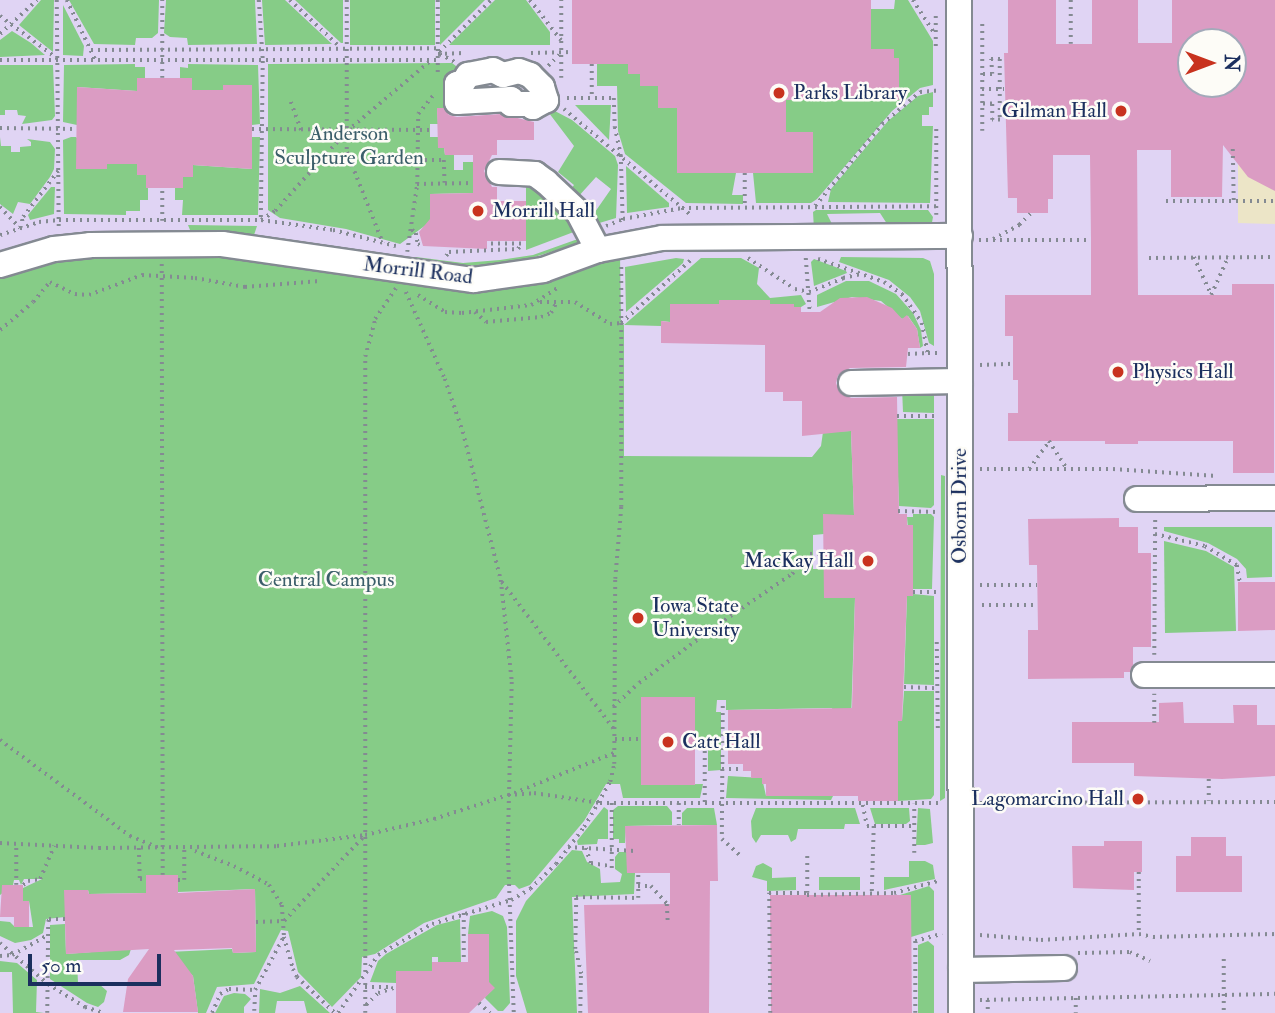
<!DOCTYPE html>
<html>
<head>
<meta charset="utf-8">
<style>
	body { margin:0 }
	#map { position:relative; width:1275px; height:1013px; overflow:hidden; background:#ece5c7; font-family:"IM FELL Double Pica",serif }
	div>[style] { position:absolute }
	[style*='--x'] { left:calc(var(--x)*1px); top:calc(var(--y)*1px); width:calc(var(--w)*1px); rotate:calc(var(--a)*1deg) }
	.built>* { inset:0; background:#e0d4f4 }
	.green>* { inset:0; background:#86cc87 }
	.building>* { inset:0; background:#db9cc3 }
	.path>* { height:3.5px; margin-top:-1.75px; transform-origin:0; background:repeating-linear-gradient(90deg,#848a92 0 2px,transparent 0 7px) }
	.roads { filter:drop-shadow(2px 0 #848a92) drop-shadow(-2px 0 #848a92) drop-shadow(0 2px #848a92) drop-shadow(0 -2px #848a92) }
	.minor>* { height:24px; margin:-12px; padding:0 12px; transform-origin:12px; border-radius:12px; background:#fff }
	.dots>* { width:19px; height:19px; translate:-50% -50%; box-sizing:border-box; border:4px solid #fdfcf7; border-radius:50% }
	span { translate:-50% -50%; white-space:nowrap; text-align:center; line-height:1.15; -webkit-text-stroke:5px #fdfcf7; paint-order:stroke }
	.poi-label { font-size:21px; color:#1b2f5e }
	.left { translate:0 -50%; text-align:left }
	.right { translate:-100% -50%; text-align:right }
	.park-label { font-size:21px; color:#3b5e6a }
	.street-label { font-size:21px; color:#1b2f5e }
	.north { position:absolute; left:1177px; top:28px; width:70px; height:70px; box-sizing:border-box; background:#fdfcf7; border:2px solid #a3aaba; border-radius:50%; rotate:90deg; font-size:19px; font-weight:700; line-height:28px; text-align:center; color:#1b2f5e }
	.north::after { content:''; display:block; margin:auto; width:24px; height:32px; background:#c8321e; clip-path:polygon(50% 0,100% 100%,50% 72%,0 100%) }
	.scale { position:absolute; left:28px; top:954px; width:133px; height:32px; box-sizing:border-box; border:4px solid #1b2f5e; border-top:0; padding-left:9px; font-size:21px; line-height:24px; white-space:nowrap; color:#1b2f5e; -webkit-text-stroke:5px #fdfcf7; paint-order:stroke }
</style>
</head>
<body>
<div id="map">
	<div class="built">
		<div style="clip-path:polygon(evenodd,0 0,1238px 0,1238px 223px,1275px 224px,1275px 1013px,0 1013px,0 0,1191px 42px,1233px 42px,1233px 84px,1191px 84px,1191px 42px)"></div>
	</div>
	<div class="green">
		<div style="clip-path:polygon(41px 0,54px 0,53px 52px,19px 25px)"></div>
		<div style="clip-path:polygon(69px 0,159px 0,158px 33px,152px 38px,136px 38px,135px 45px,94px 44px)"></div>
		<div style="clip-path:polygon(166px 0,255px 0,257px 44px,188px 45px,187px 38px,170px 37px,164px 33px)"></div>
		<div style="clip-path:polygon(262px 0,285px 0,332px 44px,265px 45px)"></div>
		<div style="clip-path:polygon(295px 0,343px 0,343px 43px,341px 43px)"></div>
		<div style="clip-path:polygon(350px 0,435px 0,435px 45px,350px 45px)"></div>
		<div style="clip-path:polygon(440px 0,485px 0,440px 45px)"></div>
		<div style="clip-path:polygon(495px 0,526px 0,550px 32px,550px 45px,449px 45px)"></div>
		<div style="clip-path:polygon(895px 0,908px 0,933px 41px,933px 85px,920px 88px,892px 111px,817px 199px,811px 203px,756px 203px,753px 173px,786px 132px,786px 100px,899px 100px,899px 58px,894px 58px,894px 49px,871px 49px,871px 9px,894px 9px)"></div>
		<div style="clip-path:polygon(63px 5px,84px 46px,83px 56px,63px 55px)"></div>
		<div style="clip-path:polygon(12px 31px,31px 43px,45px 55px,0 57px,0 40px)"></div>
		<div style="clip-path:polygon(452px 63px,468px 75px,445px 85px,445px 108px,437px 108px,438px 124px,430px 124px,430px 137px,438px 137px,438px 148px,444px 148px,445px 155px,454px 155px,454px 170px,463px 170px,463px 162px,484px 162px,484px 175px,473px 175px,473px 193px,430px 194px,430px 222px,400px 244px,346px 229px,280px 218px,268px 210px,268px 64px)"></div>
		<div style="clip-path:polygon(135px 64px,135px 67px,145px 67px,145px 78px,137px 79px,137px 91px,77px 87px,77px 125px,63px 122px,64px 65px)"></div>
		<div style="clip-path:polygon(188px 64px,258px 65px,260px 124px,252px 125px,223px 85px,223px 90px,192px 90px,180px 78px,180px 67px,188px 68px)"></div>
		<div style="clip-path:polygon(597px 64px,628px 64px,658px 86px,736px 173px,732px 195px,743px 195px,743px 204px,686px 203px,625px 154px,618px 131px,617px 86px,597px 86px)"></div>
		<div style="clip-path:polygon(0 65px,53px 65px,55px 116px,52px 120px,22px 124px,26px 116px,18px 115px,17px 110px,5px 110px,5px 115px,0 115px)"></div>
		<div style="clip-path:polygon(933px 92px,933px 107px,929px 107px,929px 115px,922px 115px,922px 126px,933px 126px,930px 203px,828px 202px,831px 189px,888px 121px,918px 96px)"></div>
		<div style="clip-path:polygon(575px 105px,611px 105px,609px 140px)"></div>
		<div style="clip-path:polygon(553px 110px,572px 120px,615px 156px,618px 165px,616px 218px,596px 224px,595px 212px,611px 189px,596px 177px,577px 198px,568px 193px,574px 185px,558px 172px,574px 146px,549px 113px)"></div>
		<div style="clip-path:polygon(0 137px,1px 146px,11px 146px,11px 152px,20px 152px,20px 147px,31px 146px,31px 142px,27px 139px,50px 142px,55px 149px,54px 169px,50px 177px,30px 204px,18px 202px,13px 214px,0 204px)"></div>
		<div style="clip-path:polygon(71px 137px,76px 137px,107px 169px,107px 164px,137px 164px,138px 175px,146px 175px,148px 188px,148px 200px,140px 200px,140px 211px,126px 211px,126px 215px,64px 214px,63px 140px)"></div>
		<div style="clip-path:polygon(252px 137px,260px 137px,258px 215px,182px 215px,183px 200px,175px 200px,175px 188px,183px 188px,183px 177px,193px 177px,193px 165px,252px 169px)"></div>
		<div style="clip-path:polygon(626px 166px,669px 203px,669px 207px,627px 213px)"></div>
		<div style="clip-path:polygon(526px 184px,536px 186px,579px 230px,526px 250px)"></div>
		<div style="clip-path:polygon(51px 187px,55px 187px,54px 214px,30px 220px,28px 215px)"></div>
		<div style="clip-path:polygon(816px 210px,928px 210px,933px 217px,931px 228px,891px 230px,880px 213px,827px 214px,835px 230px,814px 230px,813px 212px)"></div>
		<div style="clip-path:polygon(188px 225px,257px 226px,254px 235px,249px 240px,192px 235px)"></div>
		<div style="clip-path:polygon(575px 240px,583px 240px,573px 253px,570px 246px,515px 263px,457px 266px,411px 260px,416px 257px,463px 263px,500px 260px,533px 255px)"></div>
		<div style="clip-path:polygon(175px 244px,425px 275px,620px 254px,621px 323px,624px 325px,701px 258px,741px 258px,759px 268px,757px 284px,770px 298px,801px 295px,806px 304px,801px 307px,794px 307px,794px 304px,770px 304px,769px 300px,720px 300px,719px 304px,670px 322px,662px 321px,661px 326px,624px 325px,624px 456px,812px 457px,821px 446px,823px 432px,851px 431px,854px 515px,824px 515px,824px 534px,813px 535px,813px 569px,824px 569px,824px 598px,855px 598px,851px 720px,840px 741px,832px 708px,726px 710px,726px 700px,717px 700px,716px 712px,721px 712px,721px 770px,708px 771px,708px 741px,695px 740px,694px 697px,641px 697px,641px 785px,703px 784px,700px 798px,623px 798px,620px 784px,606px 784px,584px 821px,530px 885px,519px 889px,515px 885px,505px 885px,496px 898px,424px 923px,375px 954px,362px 957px,361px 977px,332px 1007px,298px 972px,288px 931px,281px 930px,254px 984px,217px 987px,206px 1013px,198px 1013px,193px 976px,168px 952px,232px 949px,233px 953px,256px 952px,255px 889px,178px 892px,177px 875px,146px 875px,146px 893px,89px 894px,88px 890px,65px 917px,46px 919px,43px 933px,31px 940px,15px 943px,0 936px,0 921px,10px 922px,15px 927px,33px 927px,29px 901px,23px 901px,23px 888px,42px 879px,24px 879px,21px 885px,19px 880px,14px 880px,13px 885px,0 895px,0 265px)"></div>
		<div style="clip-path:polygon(841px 257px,923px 258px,930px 261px,934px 274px,934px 346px,929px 343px,920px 311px,910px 297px,889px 280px,839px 262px)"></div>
		<div style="clip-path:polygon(676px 258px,684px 259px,683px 263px,626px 312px,625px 267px)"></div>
		<div style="clip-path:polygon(814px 259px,846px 271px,847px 273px,814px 286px,811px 262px)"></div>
		<div style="clip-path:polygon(846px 281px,869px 281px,896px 294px,913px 313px,921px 330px,923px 346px,920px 348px,917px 329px,908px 316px,902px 319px,881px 301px,852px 297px,817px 307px,817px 295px)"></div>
		<div style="clip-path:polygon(902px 388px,934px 388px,934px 413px,903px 412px)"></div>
		<div style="clip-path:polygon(896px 419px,934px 419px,934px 505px,931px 508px,899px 506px)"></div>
		<div style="clip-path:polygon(941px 475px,945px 476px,945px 798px,940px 801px)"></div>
		<div style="clip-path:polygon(913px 514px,931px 514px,934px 517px,932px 589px,913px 589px,907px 517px,913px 517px)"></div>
		<div style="clip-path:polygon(1164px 527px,1272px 527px,1272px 577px,1247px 578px,1246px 569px,1237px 559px,1208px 543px,1164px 531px)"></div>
		<div style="clip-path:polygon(1164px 541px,1206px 551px,1234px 567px,1236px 631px,1165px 633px)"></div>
		<div style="clip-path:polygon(913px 594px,934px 596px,934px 685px,904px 684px,907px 596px)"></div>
		<div style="clip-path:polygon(904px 691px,934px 691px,934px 795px,931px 799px,898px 801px,898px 746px,880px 721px,902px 721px)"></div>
		<div style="clip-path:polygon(728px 776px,762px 778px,766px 796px,833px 796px,831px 800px,726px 798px)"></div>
		<div style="clip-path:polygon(618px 806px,667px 806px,672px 812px,672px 825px,626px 826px,625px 843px,619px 843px,619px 839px,613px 839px,613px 810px)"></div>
		<div style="clip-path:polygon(604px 807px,608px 810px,608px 839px,598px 839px,597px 844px,578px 845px,577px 841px)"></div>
		<div style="clip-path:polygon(687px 808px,714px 808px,717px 825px,682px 825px,682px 813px)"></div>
		<div style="clip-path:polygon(756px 808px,855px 808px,860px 824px,845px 824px,844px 829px,798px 829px,796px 839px,791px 842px,788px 835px,761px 835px,756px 843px,752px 837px,751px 821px)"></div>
		<div style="clip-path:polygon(870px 808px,909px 808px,910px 821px,906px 824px,875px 824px)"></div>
		<div style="clip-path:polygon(918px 808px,930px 809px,933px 843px,925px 845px,916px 845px)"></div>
		<div style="clip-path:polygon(572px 850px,582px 851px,587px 862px,600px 869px,601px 883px,620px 882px,622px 874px,615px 869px,615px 857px,619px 852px,627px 852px,627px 873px,635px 873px,634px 894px,572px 897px,577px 1013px,527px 1013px,516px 976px,516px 921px,526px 901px)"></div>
		<div style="clip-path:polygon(909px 861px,925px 861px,933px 865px,935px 879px,884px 890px,884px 877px,909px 877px)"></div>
		<div style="clip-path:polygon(763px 863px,772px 868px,772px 878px,796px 877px,796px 890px,767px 891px,767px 881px,752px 877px,756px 866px)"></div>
		<div style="clip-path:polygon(819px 877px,860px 877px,860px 890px,819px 890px)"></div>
		<div style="clip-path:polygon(929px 886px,934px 891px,934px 930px,911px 937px,911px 895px,900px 895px)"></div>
		<div style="clip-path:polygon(492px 911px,503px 916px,507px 927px,510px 1003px,503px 1011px,498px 1011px,485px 998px,489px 982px,489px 934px,468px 934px,470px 916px)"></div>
		<div style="clip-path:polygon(460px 919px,461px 962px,438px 962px,438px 957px,432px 957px,432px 971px,397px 971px,396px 983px,370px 982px,378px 961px,386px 954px,437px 925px)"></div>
		<div style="clip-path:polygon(65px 924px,66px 954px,131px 949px,129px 955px,120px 960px,77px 960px,78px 983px,99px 984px,107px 991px,104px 1002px,98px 1007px,87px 1003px,50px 979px,50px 925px)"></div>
		<div style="clip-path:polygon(928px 941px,934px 946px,934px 1013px,918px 1013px,918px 945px)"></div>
		<div style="clip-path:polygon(0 961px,17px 963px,37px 980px,36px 1012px,44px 1013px,13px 1013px,12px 972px,0 972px)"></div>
		<div style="clip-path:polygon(300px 986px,330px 1013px,307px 1013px,304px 1001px,277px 1001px,275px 1013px,259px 1013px,260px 989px,280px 993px)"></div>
		<div style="clip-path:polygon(234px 993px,245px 994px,251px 999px,244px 1007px,244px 1013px,215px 1013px,224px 996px)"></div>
	</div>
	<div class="building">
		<div style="clip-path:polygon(572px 0,871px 0,871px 49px,894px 49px,894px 58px,899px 58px,899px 100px,786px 100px,786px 132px,813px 132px,813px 173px,677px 173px,677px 108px,658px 108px,658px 86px,640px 86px,640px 74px,628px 74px,628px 64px,572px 64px)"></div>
		<div style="clip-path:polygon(evenodd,1008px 0,1056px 0,1056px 44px,1092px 44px,1092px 0,1138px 0,1138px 43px,1172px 43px,1172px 0,1275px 0,1275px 191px,1248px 177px,1223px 145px,1222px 197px,1171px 197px,1171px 150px,1137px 150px,1138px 295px,1232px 295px,1232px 284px,1274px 284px,1274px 473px,1233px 473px,1233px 441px,1138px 441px,1138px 444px,1105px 444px,1105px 441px,1008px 441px,1008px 413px,1018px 413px,1018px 380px,1013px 380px,1013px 336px,1005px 336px,1005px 295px,1091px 295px,1091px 240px,1090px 155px,1053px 155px,1053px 199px,1048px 199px,1048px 213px,1017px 213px,1017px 198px,1008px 198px,1004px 53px,1008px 53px,1008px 0,1191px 42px,1233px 42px,1233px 84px,1191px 84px,1191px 42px)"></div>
		<div style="clip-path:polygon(137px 78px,192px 78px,192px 90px,223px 90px,223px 85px,252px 85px,252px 169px,193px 165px,193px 177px,183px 177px,183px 188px,146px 188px,146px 175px,137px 175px,137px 164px,107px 164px,107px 169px,76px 169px,77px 87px,137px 91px)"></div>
		<div style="clip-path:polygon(437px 108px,444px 108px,449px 115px,457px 117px,501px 114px,534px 122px,534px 140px,497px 140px,497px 155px,492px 155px,484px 171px,492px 187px,497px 187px,497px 201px,526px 201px,526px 241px,487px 241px,487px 249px,423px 246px,419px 232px,430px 219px,430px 194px,473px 193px,473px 155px,445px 155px,444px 148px,438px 148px)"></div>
		<div style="clip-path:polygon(867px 297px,892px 308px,902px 319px,907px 315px,917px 329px,920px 348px,908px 348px,906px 367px,850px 368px,838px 375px,836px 383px,839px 391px,851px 398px,897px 397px,899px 514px,907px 514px,907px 525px,913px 525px,913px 596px,907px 596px,902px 721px,898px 721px,898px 801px,858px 801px,858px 796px,766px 796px,766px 784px,762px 784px,762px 778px,751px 778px,751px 771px,743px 771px,743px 764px,728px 764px,728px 710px,852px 708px,855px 598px,824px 598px,823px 514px,854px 515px,851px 431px,802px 436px,802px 401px,783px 401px,783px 392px,765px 392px,765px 345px,661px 343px,661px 321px,670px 322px,670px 304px,719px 304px,719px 300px,770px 300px,770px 304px,794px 304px,794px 307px,801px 307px,801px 312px,820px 312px,840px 298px)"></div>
		<div style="clip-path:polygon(1119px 518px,1119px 527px,1138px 527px,1138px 553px,1151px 553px,1151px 647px,1133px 647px,1133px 665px,1130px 672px,1124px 672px,1124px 678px,1028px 679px,1028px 630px,1038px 630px,1037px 565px,1029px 565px,1028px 519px)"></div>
		<div style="clip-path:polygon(1238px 582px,1275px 582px,1275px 630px,1238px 631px)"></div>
		<div style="clip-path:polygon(641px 697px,695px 697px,695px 785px,641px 785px)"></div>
		<div style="clip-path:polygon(1183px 702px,1184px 723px,1234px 723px,1233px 705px,1257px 705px,1257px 725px,1275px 725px,1275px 776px,1222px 779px,1134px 776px,1134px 763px,1072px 763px,1072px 722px,1159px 722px,1159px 703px)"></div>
		<div style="clip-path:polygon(717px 825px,718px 881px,710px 881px,709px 1013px,588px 1013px,584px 905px,670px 904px,670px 873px,627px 873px,625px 826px)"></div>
		<div style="clip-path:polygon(1191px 837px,1226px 837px,1226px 856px,1242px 856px,1242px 892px,1176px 892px,1176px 856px,1191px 856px)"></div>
		<div style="clip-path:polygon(1104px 841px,1142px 841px,1142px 872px,1134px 872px,1134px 890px,1073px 888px,1072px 846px,1104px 846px)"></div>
		<div style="clip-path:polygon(146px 875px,178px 875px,178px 893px,255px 889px,256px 952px,233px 953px,232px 948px,174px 950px,193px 976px,198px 1012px,123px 1012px,128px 979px,149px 949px,66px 954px,64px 890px,88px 890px,89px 894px,146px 893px)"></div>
		<div style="clip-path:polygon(2px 885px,23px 885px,23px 901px,29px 901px,29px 927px,14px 927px,14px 917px,0 917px)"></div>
		<div style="clip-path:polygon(770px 895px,911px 895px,912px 1013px,771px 1013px)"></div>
		<div style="clip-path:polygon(468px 934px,489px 934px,489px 982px,495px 988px,469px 1013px,396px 1013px,396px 971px,432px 971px,432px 962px,468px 962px)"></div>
	</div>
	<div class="path">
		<div style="--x:57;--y:0;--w:229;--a:89.5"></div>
		<div style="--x:67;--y:0;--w:68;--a:64.6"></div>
		<div style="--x:259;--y:0;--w:61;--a:86.2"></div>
		<div style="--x:263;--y:61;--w:157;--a:90.7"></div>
		<div style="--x:290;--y:0;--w:69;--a:43.2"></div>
		<div style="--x:347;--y:0;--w:152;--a:90"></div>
		<div style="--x:347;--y:152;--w:98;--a:68.4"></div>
		<div style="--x:438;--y:0;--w:75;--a:90"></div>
		<div style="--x:530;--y:0;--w:51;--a:52.2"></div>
		<div style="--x:913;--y:0;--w:40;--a:57.1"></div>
		<div style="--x:1071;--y:0;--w:44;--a:90"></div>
		<div style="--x:0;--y:16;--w:72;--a:36.6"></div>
		<div style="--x:936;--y:16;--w:34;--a:90"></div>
		<div style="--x:0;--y:34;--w:50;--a:-42.6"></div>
		<div style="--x:91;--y:50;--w:347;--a:-0.3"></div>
		<div style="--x:439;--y:52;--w:74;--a:-45"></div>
		<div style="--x:531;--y:53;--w:41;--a:-1.4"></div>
		<div style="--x:438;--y:54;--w:26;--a:-2"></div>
		<div style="--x:440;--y:54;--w:17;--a:28"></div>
		<div style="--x:0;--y:60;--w:438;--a:0"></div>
		<div style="--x:592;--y:64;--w:34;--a:90"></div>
		<div style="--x:548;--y:66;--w:17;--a:-45"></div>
		<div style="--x:983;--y:74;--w:9;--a:0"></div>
		<div style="--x:992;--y:74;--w:15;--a:-94"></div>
		<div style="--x:991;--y:59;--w:9;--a:0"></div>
		<div style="--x:1000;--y:59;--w:61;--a:90"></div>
		<div style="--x:1000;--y:120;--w:8;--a:180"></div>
		<div style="--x:992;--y:120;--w:16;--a:-90"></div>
		<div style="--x:992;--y:104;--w:9;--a:180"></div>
		<div style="--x:162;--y:78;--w:78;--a:-90"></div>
		<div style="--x:561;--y:78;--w:78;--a:-90"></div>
		<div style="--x:982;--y:89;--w:22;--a:0"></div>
		<div style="--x:567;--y:98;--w:47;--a:0"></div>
		<div style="--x:614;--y:98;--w:29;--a:88"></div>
		<div style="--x:615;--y:127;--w:29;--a:78"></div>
		<div style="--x:621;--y:155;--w:66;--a:88.3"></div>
		<div style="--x:291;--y:102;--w:30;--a:70"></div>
		<div style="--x:564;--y:109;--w:167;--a:39.9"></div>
		<div style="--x:0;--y:128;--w:77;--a:0.7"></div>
		<div style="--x:252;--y:129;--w:178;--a:0.3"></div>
		<div style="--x:982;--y:131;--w:111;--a:-90"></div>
		<div style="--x:1233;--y:149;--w:52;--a:88.9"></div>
		<div style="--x:418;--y:160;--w:26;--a:0"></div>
		<div style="--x:444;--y:160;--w:23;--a:88"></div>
		<div style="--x:745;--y:173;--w:34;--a:90"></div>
		<div style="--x:417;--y:184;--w:56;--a:-1"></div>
		<div style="--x:1166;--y:201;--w:109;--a:0"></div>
		<div style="--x:815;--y:206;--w:106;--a:-50.7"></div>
		<div style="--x:882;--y:124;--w:50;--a:-40.1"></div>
		<div style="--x:920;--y:92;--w:21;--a:-5"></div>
		<div style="--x:0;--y:207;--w:29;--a:46"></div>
		<div style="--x:20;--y:228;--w:11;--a:-75"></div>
		<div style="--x:23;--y:217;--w:58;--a:-52.7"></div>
		<div style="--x:936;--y:215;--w:87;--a:-90"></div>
		<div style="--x:261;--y:220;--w:17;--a:-33"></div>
		<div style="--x:275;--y:211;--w:108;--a:-48"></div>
		<div style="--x:347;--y:131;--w:109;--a:-40.1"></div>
		<div style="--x:162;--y:221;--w:33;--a:-90"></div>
		<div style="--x:606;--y:226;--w:18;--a:-22"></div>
		<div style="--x:623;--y:219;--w:60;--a:-10.6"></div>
		<div style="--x:682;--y:208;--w:256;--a:-0.4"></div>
		<div style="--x:412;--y:230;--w:5;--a:37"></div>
		<div style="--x:416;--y:233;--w:11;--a:80"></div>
		<div style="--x:418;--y:244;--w:5;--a:22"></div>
		<div style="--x:0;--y:235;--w:41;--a:-18.4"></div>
		<div style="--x:39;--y:222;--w:20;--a:-6"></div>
		<div style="--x:59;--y:220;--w:202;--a:0"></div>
		<div style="--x:261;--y:220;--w:73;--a:7.9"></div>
		<div style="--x:333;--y:230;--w:65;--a:14.3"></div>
		<div style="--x:993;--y:239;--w:30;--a:-28"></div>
		<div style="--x:1019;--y:225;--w:17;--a:-45"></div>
		<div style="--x:979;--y:240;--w:112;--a:0"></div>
		<div style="--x:407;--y:252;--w:69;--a:-81.6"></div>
		<div style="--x:417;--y:184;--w:70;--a:-89.2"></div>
		<div style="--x:418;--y:114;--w:27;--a:-51"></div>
		<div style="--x:446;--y:256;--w:5;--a:-53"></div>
		<div style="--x:449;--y:252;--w:69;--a:-2.5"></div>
		<div style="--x:518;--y:249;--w:6;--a:-59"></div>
		<div style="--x:521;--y:244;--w:34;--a:180"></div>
		<div style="--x:1194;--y:257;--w:41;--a:65.3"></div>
		<div style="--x:748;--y:258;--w:56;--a:33.4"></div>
		<div style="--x:795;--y:289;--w:14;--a:12"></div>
		<div style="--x:809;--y:292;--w:37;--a:-22"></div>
		<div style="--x:843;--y:278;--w:18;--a:-13"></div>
		<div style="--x:806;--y:258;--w:54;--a:85.8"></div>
		<div style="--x:1149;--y:258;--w:126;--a:-0.5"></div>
		<div style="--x:818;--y:259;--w:70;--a:19.2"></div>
		<div style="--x:884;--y:282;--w:22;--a:34"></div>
		<div style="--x:902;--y:294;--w:35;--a:55"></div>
		<div style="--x:922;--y:323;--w:31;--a:79"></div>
		<div style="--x:928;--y:353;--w:10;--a:0"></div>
		<div style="--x:162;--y:264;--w:611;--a:89.91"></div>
		<div style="--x:406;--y:292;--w:95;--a:65.9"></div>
		<div style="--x:445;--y:379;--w:56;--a:71.2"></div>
		<div style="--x:463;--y:432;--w:153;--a:75.6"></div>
		<div style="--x:501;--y:580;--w:103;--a:83.8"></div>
		<div style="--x:512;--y:682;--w:167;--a:91.4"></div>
		<div style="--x:508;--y:849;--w:164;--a:87.9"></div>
		<div style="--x:418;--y:295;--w:32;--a:32"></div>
		<div style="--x:445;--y:312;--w:17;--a:3"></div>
		<div style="--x:462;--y:313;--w:69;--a:-6.6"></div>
		<div style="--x:531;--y:305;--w:31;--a:-33"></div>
		<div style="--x:1211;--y:295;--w:42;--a:-65.9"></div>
		<div style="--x:540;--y:302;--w:35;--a:0"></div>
		<div style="--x:575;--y:302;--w:41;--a:32.2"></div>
		<div style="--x:610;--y:324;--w:11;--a:-5"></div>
		<div style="--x:621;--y:323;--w:97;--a:-42.1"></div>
		<div style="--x:475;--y:312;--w:15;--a:42"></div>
		<div style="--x:486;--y:322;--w:55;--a:-5.2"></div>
		<div style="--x:541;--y:317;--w:11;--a:-22"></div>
		<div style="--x:551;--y:313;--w:13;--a:-63"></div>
		<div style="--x:0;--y:330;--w:43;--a:-40.3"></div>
		<div style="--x:33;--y:302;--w:26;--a:-50"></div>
		<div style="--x:50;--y:282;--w:28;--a:26"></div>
		<div style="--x:75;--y:294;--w:14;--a:4"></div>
		<div style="--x:89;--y:295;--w:57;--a:-20.7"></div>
		<div style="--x:142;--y:275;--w:53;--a:3.2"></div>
		<div style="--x:195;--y:278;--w:51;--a:10.2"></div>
		<div style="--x:245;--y:287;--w:75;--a:-4.6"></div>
		<div style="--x:908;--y:354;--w:20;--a:-3"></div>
		<div style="--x:980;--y:365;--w:33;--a:-2"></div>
		<div style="--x:897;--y:416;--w:41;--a:0"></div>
		<div style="--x:980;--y:469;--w:133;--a:0"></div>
		<div style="--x:1113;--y:469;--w:104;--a:3.9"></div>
		<div style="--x:1029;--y:469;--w:34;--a:-54"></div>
		<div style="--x:1049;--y:441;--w:33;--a:57"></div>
		<div style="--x:898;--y:511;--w:40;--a:1.4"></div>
		<div style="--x:1155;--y:534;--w:51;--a:13.5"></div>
		<div style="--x:1205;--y:546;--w:37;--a:31"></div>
		<div style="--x:1237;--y:565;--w:17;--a:80"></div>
		<div style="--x:502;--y:582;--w:185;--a:52.7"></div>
		<div style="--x:980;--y:585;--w:57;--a:0"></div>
		<div style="--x:913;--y:592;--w:25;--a:0"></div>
		<div style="--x:982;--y:605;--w:56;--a:0"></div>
		<div style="--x:937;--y:642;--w:87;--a:89.3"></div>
		<div style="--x:1154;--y:655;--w:136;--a:-89.6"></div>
		<div style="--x:904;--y:687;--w:33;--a:2"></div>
		<div style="--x:723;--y:706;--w:133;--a:90.4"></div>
		<div style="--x:722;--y:839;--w:24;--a:42"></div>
		<div style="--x:613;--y:707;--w:35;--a:-43"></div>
		<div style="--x:639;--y:683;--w:92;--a:-36.6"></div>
		<div style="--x:713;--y:628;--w:96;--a:-34.4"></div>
		<div style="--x:792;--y:574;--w:27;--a:-48"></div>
		<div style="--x:810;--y:554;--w:14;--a:-4"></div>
		<div style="--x:1154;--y:723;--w:29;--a:-90"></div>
		<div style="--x:615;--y:739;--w:26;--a:0"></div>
		<div style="--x:0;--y:740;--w:162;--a:36.4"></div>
		<div style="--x:130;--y:836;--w:31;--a:22"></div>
		<div style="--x:695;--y:744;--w:10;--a:0"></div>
		<div style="--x:705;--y:744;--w:59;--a:90"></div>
		<div style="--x:722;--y:769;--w:21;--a:0"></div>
		<div style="--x:1209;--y:779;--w:22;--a:90"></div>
		<div style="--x:514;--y:793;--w:108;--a:-21.8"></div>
		<div style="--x:612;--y:803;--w:70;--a:90"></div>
		<div style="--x:679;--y:803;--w:22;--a:90"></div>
		<div style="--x:980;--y:803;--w:295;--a:-0.2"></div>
		<div style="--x:863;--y:805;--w:21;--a:79"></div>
		<div style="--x:867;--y:826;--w:7;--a:0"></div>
		<div style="--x:874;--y:826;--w:67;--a:91.7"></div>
		<div style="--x:874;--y:826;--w:39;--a:0"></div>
		<div style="--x:0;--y:843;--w:99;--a:2.9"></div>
		<div style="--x:99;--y:848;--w:178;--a:-0.6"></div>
		<div style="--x:277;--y:846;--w:89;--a:-7.1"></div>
		<div style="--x:365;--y:835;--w:71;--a:-13.1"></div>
		<div style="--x:434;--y:819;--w:78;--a:-18"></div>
		<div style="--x:508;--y:795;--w:26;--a:-4"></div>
		<div style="--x:534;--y:793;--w:67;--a:8.6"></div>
		<div style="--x:600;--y:803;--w:342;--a:0"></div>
		<div style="--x:568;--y:847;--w:67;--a:3.4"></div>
		<div style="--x:139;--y:848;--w:31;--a:88"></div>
		<div style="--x:140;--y:879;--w:6;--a:0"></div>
		<div style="--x:586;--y:848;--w:16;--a:72"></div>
		<div style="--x:591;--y:863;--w:20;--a:9"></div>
		<div style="--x:195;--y:851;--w:42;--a:21"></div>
		<div style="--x:234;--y:866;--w:40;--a:28"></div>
		<div style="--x:269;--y:885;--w:24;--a:57"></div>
		<div style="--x:282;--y:905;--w:32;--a:86"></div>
		<div style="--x:284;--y:937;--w:33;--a:74"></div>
		<div style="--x:293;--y:969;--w:9;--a:63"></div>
		<div style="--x:297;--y:977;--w:52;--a:43.5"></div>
		<div style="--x:914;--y:853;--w:49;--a:-90"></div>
		<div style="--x:1139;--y:872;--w:62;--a:90"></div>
		<div style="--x:178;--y:880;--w:6;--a:0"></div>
		<div style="--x:184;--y:880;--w:30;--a:-90"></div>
		<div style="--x:16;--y:885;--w:40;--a:-90"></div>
		<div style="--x:23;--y:885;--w:6;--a:-39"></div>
		<div style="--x:28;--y:881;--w:12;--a:-9"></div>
		<div style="--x:40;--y:879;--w:36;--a:-67"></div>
		<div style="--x:638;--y:886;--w:13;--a:0"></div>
		<div style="--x:651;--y:886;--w:24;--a:48"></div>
		<div style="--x:667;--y:904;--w:21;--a:87"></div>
		<div style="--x:807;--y:895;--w:87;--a:-1.3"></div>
		<div style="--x:894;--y:893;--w:46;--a:-15.3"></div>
		<div style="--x:464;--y:913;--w:49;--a:90"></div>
		<div style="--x:256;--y:922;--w:28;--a:-2"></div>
		<div style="--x:284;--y:921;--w:117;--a:-46.7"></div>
		<div style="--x:980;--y:935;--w:61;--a:4.7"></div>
		<div style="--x:1041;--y:940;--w:98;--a:-3.5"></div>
		<div style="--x:1139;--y:934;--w:14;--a:12"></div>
		<div style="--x:1153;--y:937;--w:122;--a:-1.4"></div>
		<div style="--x:0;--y:943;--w:63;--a:40.5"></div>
		<div style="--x:48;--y:984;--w:44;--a:31.9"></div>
		<div style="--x:85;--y:1007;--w:20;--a:18"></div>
		<div style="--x:1078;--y:953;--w:52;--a:-1.1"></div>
		<div style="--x:1130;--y:952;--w:22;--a:24"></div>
		<div style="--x:0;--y:956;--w:12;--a:-5"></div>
		<div style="--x:12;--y:955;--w:41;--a:-29.1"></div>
		<div style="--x:1224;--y:959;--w:54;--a:90"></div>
		<div style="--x:365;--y:972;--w:615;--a:-90"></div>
		<div style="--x:365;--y:357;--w:39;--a:-75"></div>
		<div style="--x:375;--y:319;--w:37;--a:-56"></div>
		<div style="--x:365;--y:987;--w:26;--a:0"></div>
		<div style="--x:1076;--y:998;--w:15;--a:90"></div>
		<div style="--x:980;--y:1000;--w:295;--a:-1.2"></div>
		<div style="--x:988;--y:1000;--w:13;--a:90"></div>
		<div style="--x:479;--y:1003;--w:15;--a:42"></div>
		<div style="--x:366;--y:1005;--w:17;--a:-45"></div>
		<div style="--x:378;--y:993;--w:19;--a:-18"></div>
		<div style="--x:254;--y:1011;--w:21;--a:-87"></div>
		<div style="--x:47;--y:1013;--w:91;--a:-89.4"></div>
		<div style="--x:48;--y:922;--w:3;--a:-72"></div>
		<div style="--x:49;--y:919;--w:16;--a:0"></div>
		<div style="--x:212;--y:1013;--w:21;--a:-67"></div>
		<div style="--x:220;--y:994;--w:10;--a:-29"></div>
		<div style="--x:229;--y:989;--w:26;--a:2"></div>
		<div style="--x:255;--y:990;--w:59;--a:-61.7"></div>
		<div style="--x:338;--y:1013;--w:70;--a:-55.4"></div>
		<div style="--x:378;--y:955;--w:62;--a:-29.9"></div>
		<div style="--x:432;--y:924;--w:83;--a:-16.9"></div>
		<div style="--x:511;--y:900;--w:22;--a:-30"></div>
		<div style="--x:530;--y:889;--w:36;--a:-44"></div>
		<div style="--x:556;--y:864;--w:46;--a:-52.9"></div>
		<div style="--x:584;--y:827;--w:52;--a:-60"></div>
		<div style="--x:610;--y:782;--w:18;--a:-77"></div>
		<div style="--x:614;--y:764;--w:185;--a:-89.7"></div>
		<div style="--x:615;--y:579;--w:72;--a:-85.2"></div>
		<div style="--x:621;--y:507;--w:242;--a:-90"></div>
		<div style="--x:365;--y:1013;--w:33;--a:-90"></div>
		<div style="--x:580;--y:1013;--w:39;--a:-89"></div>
		<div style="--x:581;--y:974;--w:26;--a:-103"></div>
		<div style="--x:575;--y:949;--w:52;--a:-88.9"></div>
		<div style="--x:576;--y:897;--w:62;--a:0.9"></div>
		<div style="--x:638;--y:898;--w:25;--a:-90"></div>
		<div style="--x:770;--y:1013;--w:120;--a:-90.5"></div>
		<div style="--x:769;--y:893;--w:38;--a:0"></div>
		<div style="--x:807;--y:893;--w:39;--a:-90"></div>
		<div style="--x:915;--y:1013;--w:72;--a:-90"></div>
		<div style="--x:915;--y:941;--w:28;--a:-15"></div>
	</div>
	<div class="roads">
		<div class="minor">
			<div style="--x:959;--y:0;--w:1013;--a:89.89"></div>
			<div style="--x:493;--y:70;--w:11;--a:27"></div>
			<div style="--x:503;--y:75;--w:16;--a:-14"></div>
			<div style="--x:519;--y:71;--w:12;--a:20"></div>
			<div style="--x:530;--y:75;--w:17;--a:45"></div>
			<div style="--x:542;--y:87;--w:14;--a:73"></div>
			<div style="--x:546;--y:100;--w:15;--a:152"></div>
			<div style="--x:533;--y:107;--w:3;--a:-90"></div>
			<div style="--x:533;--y:104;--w:22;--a:180"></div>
			<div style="--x:511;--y:104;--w:5;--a:-90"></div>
			<div style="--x:511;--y:99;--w:54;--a:176.8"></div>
			<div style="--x:457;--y:102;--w:18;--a:-90"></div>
			<div style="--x:457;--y:84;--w:5;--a:0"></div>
			<div style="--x:462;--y:84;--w:11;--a:-56"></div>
			<div style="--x:468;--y:75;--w:25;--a:-11"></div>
			<div style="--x:499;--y:172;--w:36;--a:3"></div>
			<div style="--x:535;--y:174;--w:14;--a:36"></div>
			<div style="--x:546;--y:182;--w:44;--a:43.2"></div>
			<div style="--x:578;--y:212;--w:43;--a:62.2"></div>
			<div style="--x:0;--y:265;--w:56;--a:-16.5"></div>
			<div style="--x:54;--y:249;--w:36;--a:-6"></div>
			<div style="--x:90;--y:245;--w:132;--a:-0.4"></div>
			<div style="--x:222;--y:244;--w:254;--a:8.2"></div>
			<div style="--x:473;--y:280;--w:71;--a:-8.1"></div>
			<div style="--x:543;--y:270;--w:59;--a:-20"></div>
			<div style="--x:598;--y:250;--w:65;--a:-10.6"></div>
			<div style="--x:662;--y:238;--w:298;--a:-0.4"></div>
			<div style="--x:851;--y:383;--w:109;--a:-1.1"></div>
			<div style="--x:1137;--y:499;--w:138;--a:-0.4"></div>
			<div style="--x:1144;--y:675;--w:131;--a:0"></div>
			<div style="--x:961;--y:970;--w:103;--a:-1.1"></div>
		</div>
	</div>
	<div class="dots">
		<div style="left:779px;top:93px;background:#c8321e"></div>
		<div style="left:1121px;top:111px;background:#c8321e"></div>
		<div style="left:478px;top:211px;background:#c8321e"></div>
		<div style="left:1118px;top:372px;background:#c8321e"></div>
		<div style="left:868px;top:561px;background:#c8321e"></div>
		<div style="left:638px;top:618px;background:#c8321e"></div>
		<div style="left:668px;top:742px;background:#c8321e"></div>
		<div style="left:1138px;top:799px;background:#c8321e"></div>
	</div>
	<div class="poi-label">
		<span class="left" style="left:793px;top:93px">Parks Library</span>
		<span class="right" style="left:1107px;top:111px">Gilman Hall</span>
		<span class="left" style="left:492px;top:211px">Morrill Hall</span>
		<span class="left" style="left:1132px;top:372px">Physics Hall</span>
		<span class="right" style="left:854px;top:561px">MacKay Hall</span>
		<span class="left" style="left:652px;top:618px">Iowa State<br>University</span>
		<span class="left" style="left:682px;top:742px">Catt Hall</span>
		<span class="right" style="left:1124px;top:799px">Lagomarcino Hall</span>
	</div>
	<div class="park-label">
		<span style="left:349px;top:146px">Anderson<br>Sculpture Garden</span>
		<span style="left:326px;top:580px">Central Campus</span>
	</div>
	<div class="street-label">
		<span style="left:418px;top:271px;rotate:7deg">Morrill Road</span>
		<span style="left:960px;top:506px;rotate:-90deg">Osborn Drive</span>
	</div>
	<div class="north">N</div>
	<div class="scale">50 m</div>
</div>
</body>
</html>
